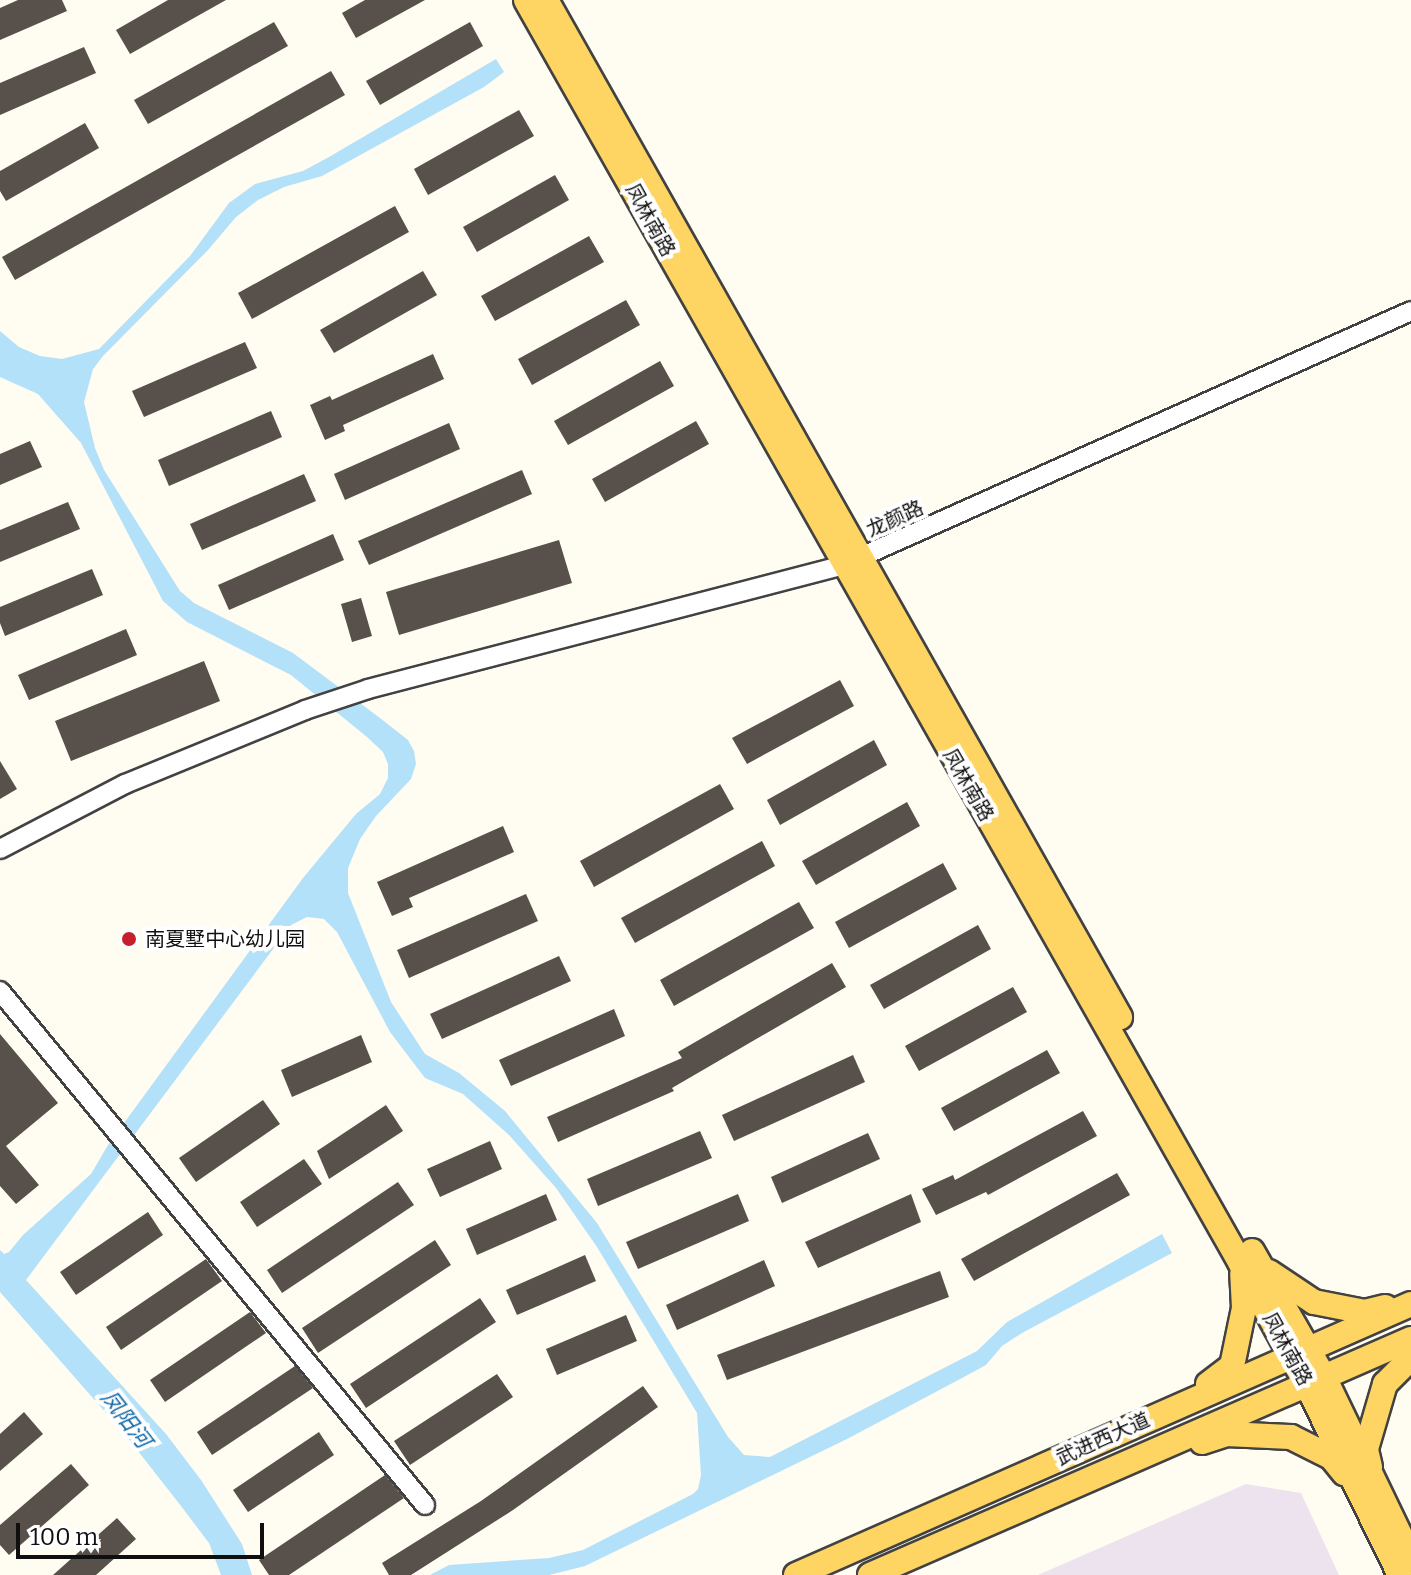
<!DOCTYPE html>
<html>
<head>
<meta charset="utf-8">
<style>
	body { margin:0 }
	#map { position:relative; width:1411px; height:1575px; overflow:hidden; background:#fffcf1; font-family:Bitter,"Noto Sans SC",serif }
	div>[style] { position:absolute }
	[style*='--x'] { left:calc(var(--x)*1px); top:calc(var(--y)*1px); width:calc(var(--w)*1px); rotate:calc(var(--a)*1deg) }
	.industrial>* { inset:0; background:#ece3ee }
	.water>* { inset:0; background:#b3e1f9 }
	.building>* { inset:0; background:#58504b }
	.roads { filter:drop-shadow(2px 0 #424242) drop-shadow(-2px 0 #424242) drop-shadow(0 2px #424242) drop-shadow(0 -2px #424242) }
	.minor>* { height:18px; margin:-9px; padding:0 9px; transform-origin:9px; border-radius:9px; background:#fff }
	.major>* { height:24px; margin:-12px; padding:0 12px; transform-origin:12px; border-radius:12px; background:#fed462 }
	.dots>* { width:22px; height:22px; translate:-50% -50%; box-sizing:border-box; border:4px solid #fff; border-radius:50% }
	span { translate:-50% -50%; white-space:nowrap; text-align:center; line-height:1.15; -webkit-text-stroke:8px #fff; paint-order:stroke }
	.street-label { font-size:20px; color:#0f0f0f }
	.poi-label { font-size:20px; color:#0f0f0f }
	.left { translate:0 -50%; text-align:left }
	.water-label { font-size:22px; color:#126aa7; font-style:italic }
	.scale { position:absolute; left:16px; top:1523px; width:248px; height:36px; box-sizing:border-box; border:4px solid #0f0f0f; border-top:0; padding-left:10px; font-size:24px; line-height:28px; white-space:nowrap; color:#0f0f0f; -webkit-text-stroke:6px #fff; paint-order:stroke }
</style>
</head>
<body>
<div id="map">
	<div class="industrial">
		<div style="clip-path:polygon(1246px 1484px,1301px 1493px,1339px 1575px,1038px 1575px)"></div>
	</div>
	<div class="water">
		<div style="clip-path:polygon(496px 59px,504px 72px,484px 87px,322px 176px,284px 187px,258px 200px,236px 217px,208px 250px,103px 356px,93px 369px,84px 402px,95px 448px,104px 470px,180px 591px,194px 603px,293px 653px,380px 718px,408px 740px,414px 751px,416px 764px,411px 779px,376px 816px,360px 839px,348px 868px,348px 893px,391px 1002px,425px 1054px,459px 1073px,505px 1111px,597px 1223px,728px 1437px,744px 1455px,770px 1457px,977px 1351px,1007px 1322px,1162px 1234px,1172px 1253px,1022px 1333px,1002px 1346px,986px 1365px,962px 1378px,847px 1439px,585px 1566px,549px 1575px,430px 1575px,449px 1565px,549px 1558px,583px 1550px,693px 1494px,698px 1489px,701px 1475px,697px 1413px,597px 1247px,556px 1188px,509px 1135px,463px 1094px,425px 1078px,390px 1032px,337px 932px,324px 919px,307px 917px,291px 925px,26px 1280px,166px 1434px,201px 1480px,242px 1544px,252px 1575px,221px 1575px,209px 1543px,181px 1506px,127px 1437px,0 1292px,0 1250px,4px 1254px,9px 1252px,23px 1235px,91px 1174px,108px 1145px,303px 878px,356px 814px,380px 794px,388px 778px,388px 764px,383px 752px,367px 737px,291px 675px,187px 622px,163px 601px,81px 443px,38px 394px,0 377px,0 331px,19px 347px,40px 356px,62px 359px,99px 349px,190px 256px,229px 203px,255px 184px,303px 171px,329px 157px)"></div>
	</div>
	<div class="building">
		<div style="clip-path:polygon(18px 0,62px 0,67px 11px,0 40px,0 8px)"></div>
		<div style="clip-path:polygon(168px 0,226px 0,130px 54px,116px 30px)"></div>
		<div style="clip-path:polygon(365px 0,425px 0,356px 38px,342px 13px)"></div>
		<div style="clip-path:polygon(274px 22px,288px 46px,148px 124px,134px 100px)"></div>
		<div style="clip-path:polygon(470px 22px,483px 46px,380px 105px,366px 81px)"></div>
		<div style="clip-path:polygon(84px 47px,96px 73px,0 115px,0 83px)"></div>
		<div style="clip-path:polygon(331px 71px,345px 95px,15px 280px,2px 257px)"></div>
		<div style="clip-path:polygon(519px 110px,534px 136px,428px 195px,414px 169px)"></div>
		<div style="clip-path:polygon(85px 123px,99px 148px,6px 201px,0 191px,0 171px)"></div>
		<div style="clip-path:polygon(555px 175px,569px 200px,477px 252px,463px 227px)"></div>
		<div style="clip-path:polygon(395px 206px,409px 232px,252px 319px,238px 293px)"></div>
		<div style="clip-path:polygon(589px 236px,604px 262px,495px 321px,481px 296px)"></div>
		<div style="clip-path:polygon(423px 271px,437px 295px,334px 353px,320px 330px)"></div>
		<div style="clip-path:polygon(626px 300px,640px 325px,532px 385px,518px 359px)"></div>
		<div style="clip-path:polygon(245px 342px,257px 368px,144px 417px,132px 391px)"></div>
		<div style="clip-path:polygon(433px 354px,444px 379px,343px 425px,345px 431px,325px 440px,310px 405px,330px 396px,332px 400px)"></div>
		<div style="clip-path:polygon(660px 361px,674px 386px,568px 445px,554px 421px)"></div>
		<div style="clip-path:polygon(271px 411px,282px 437px,169px 486px,158px 460px)"></div>
		<div style="clip-path:polygon(696px 421px,709px 444px,605px 502px,592px 479px)"></div>
		<div style="clip-path:polygon(449px 423px,460px 449px,345px 500px,334px 474px)"></div>
		<div style="clip-path:polygon(30px 441px,42px 467px,0 485px,0 454px)"></div>
		<div style="clip-path:polygon(522px 470px,532px 494px,369px 565px,358px 541px)"></div>
		<div style="clip-path:polygon(304px 474px,316px 501px,202px 550px,190px 524px)"></div>
		<div style="clip-path:polygon(68px 502px,80px 529px,0 562px,0 530px)"></div>
		<div style="clip-path:polygon(333px 534px,344px 560px,229px 610px,218px 585px)"></div>
		<div style="clip-path:polygon(559px 540px,572px 583px,399px 635px,386px 592px)"></div>
		<div style="clip-path:polygon(92px 569px,103px 595px,5px 636px,0 623px,0 607px)"></div>
		<div style="clip-path:polygon(361px 598px,372px 636px,352px 642px,341px 604px)"></div>
		<div style="clip-path:polygon(126px 629px,137px 655px,29px 700px,18px 675px)"></div>
		<div style="clip-path:polygon(204px 661px,220px 701px,71px 761px,55px 721px)"></div>
		<div style="clip-path:polygon(840px 680px,854px 706px,747px 764px,732px 738px)"></div>
		<div style="clip-path:polygon(874px 740px,887px 765px,780px 825px,767px 800px)"></div>
		<div style="clip-path:polygon(0 761px,17px 789px,0 799px)"></div>
		<div style="clip-path:polygon(720px 784px,734px 809px,594px 887px,580px 861px)"></div>
		<div style="clip-path:polygon(907px 802px,920px 826px,816px 885px,802px 861px)"></div>
		<div style="clip-path:polygon(503px 826px,514px 852px,409px 898px,413px 907px,392px 916px,377px 882px)"></div>
		<div style="clip-path:polygon(762px 841px,775px 866px,635px 943px,621px 918px)"></div>
		<div style="clip-path:polygon(943px 863px,957px 889px,849px 948px,835px 922px)"></div>
		<div style="clip-path:polygon(526px 894px,538px 921px,409px 978px,397px 950px)"></div>
		<div style="clip-path:polygon(799px 902px,814px 928px,674px 1006px,660px 980px)"></div>
		<div style="clip-path:polygon(978px 925px,991px 949px,884px 1009px,870px 985px)"></div>
		<div style="clip-path:polygon(559px 956px,571px 981px,442px 1039px,430px 1014px)"></div>
		<div style="clip-path:polygon(832px 963px,846px 987px,672px 1088px,674px 1091px,558px 1142px,547px 1117px,682px 1058px,678px 1052px)"></div>
		<div style="clip-path:polygon(1013px 987px,1027px 1012px,919px 1071px,905px 1046px)"></div>
		<div style="clip-path:polygon(614px 1009px,625px 1036px,511px 1086px,499px 1060px)"></div>
		<div style="clip-path:polygon(0 1034px,58px 1103px,6px 1146px,39px 1185px,16px 1204px,0 1186px)"></div>
		<div style="clip-path:polygon(361px 1035px,372px 1062px,292px 1097px,281px 1070px)"></div>
		<div style="clip-path:polygon(1047px 1050px,1060px 1073px,954px 1131px,941px 1108px)"></div>
		<div style="clip-path:polygon(853px 1055px,865px 1082px,734px 1141px,722px 1115px)"></div>
		<div style="clip-path:polygon(263px 1100px,280px 1124px,196px 1182px,179px 1158px)"></div>
		<div style="clip-path:polygon(386px 1105px,403px 1131px,329px 1179px,317px 1151px)"></div>
		<div style="clip-path:polygon(1083px 1111px,1097px 1136px,988px 1195px,986px 1192px,936px 1215px,922px 1189px,953px 1175px,955px 1180px)"></div>
		<div style="clip-path:polygon(700px 1131px,712px 1158px,598px 1206px,587px 1179px)"></div>
		<div style="clip-path:polygon(868px 1133px,880px 1159px,782px 1203px,771px 1177px)"></div>
		<div style="clip-path:polygon(490px 1141px,502px 1169px,440px 1197px,427px 1169px)"></div>
		<div style="clip-path:polygon(304px 1159px,322px 1184px,257px 1227px,240px 1202px)"></div>
		<div style="clip-path:polygon(1117px 1173px,1130px 1195px,974px 1281px,961px 1259px)"></div>
		<div style="clip-path:polygon(398px 1182px,414px 1205px,282px 1293px,267px 1270px)"></div>
		<div style="clip-path:polygon(546px 1194px,557px 1220px,477px 1255px,466px 1229px)"></div>
		<div style="clip-path:polygon(738px 1194px,749px 1221px,638px 1269px,626px 1242px)"></div>
		<div style="clip-path:polygon(911px 1194px,921px 1222px,818px 1268px,805px 1242px)"></div>
		<div style="clip-path:polygon(148px 1212px,163px 1235px,76px 1295px,60px 1272px)"></div>
		<div style="clip-path:polygon(435px 1240px,451px 1265px,318px 1353px,302px 1328px)"></div>
		<div style="clip-path:polygon(585px 1255px,596px 1281px,517px 1315px,506px 1290px)"></div>
		<div style="clip-path:polygon(206px 1259px,222px 1281px,121px 1350px,106px 1327px)"></div>
		<div style="clip-path:polygon(764px 1260px,775px 1286px,677px 1330px,666px 1305px)"></div>
		<div style="clip-path:polygon(940px 1271px,949px 1297px,727px 1380px,717px 1355px)"></div>
		<div style="clip-path:polygon(480px 1298px,496px 1322px,366px 1408px,350px 1384px)"></div>
		<div style="clip-path:polygon(250px 1312px,266px 1333px,165px 1402px,150px 1380px)"></div>
		<div style="clip-path:polygon(626px 1315px,637px 1341px,557px 1375px,546px 1349px)"></div>
		<div style="clip-path:polygon(295px 1366px,313px 1388px,212px 1455px,197px 1432px)"></div>
		<div style="clip-path:polygon(497px 1374px,513px 1397px,410px 1465px,394px 1441px)"></div>
		<div style="clip-path:polygon(643px 1386px,658px 1407px,513px 1510px,411px 1575px,389px 1575px,382px 1563px,481px 1501px)"></div>
		<div style="clip-path:polygon(24px 1412px,43px 1434px,0 1471px,0 1434px)"></div>
		<div style="clip-path:polygon(319px 1432px,334px 1455px,248px 1512px,233px 1490px)"></div>
		<div style="clip-path:polygon(71px 1464px,89px 1485px,9px 1555px,0 1545px,0 1525px)"></div>
		<div style="clip-path:polygon(385px 1475px,404px 1498px,289px 1575px,269px 1575px,259px 1560px)"></div>
		<div style="clip-path:polygon(117px 1518px,136px 1539px,96px 1575px,53px 1575px)"></div>
	</div>
	<div class="roads">
		<div class="minor">
			<div style="--x:0;--y:849;--w:141;--a:-27.5"></div>
			<div style="--x:125;--y:784;--w:195;--a:-22.3"></div>
			<div style="--x:305;--y:710;--w:66;--a:-18.4"></div>
			<div style="--x:368;--y:689;--w:491;--a:-14.6"></div>
			<div style="--x:843;--y:565;--w:622;--a:-24.09"></div>
			<div style="--x:0;--y:991;--w:667;--a:50.41"></div>
		</div>
		<div class="major">
			<div style="--x:526;--y:0;--w:1452;--a:60.5"></div>
			<div style="--x:1241;--y:1264;--w:138;--a:61.4"></div>
			<div style="--x:1307;--y:1385;--w:212;--a:63.9"></div>
			<div style="--x:546;--y:0;--w:1168;--a:60.56"></div>
			<div style="--x:1252;--y:1251;--w:145;--a:60.3"></div>
			<div style="--x:1324;--y:1377;--w:201;--a:64.3"></div>
			<div style="--x:1269;--y:1272;--w:54;--a:33.7"></div>
			<div style="--x:1314;--y:1302;--w:52;--a:11.1"></div>
			<div style="--x:1365;--y:1312;--w:21;--a:-14"></div>
			<div style="--x:1208;--y:1384;--w:30;--a:-37"></div>
			<div style="--x:1232;--y:1366;--w:59;--a:-78.3"></div>
			<div style="--x:1244;--y:1308;--w:34;--a:-93"></div>
			<div style="--x:1202;--y:1442;--w:25;--a:-18"></div>
			<div style="--x:1226;--y:1434;--w:65;--a:2.6"></div>
			<div style="--x:1291;--y:1437;--w:45;--a:26.6"></div>
			<div style="--x:1331;--y:1457;--w:21;--a:51"></div>
			<div style="--x:1370;--y:1467;--w:18;--a:-103"></div>
			<div style="--x:1366;--y:1449;--w:68;--a:-73.7"></div>
			<div style="--x:1385;--y:1384;--w:37;--a:-45"></div>
			<div style="--x:796;--y:1575;--w:672;--a:-23.78"></div>
			<div style="--x:870;--y:1575;--w:590;--a:-23.57"></div>
		</div>
	</div>
	<div class="dots">
		<div style="left:129px;top:939px;background:#c6202c"></div>
	</div>
	<div class="street-label">
		<span style="left:650px;top:220px;rotate:61deg">凤林南路</span>
		<span style="left:895px;top:519px;rotate:-24deg">龙颜路</span>
		<span style="left:968px;top:785px;rotate:60deg">凤林南路</span>
		<span style="left:1287px;top:1349px;rotate:61deg">凤林南路</span>
		<span style="left:1103px;top:1439px;rotate:-24deg">武进西大道</span>
	</div>
	<div class="poi-label">
		<span class="left" style="left:145px;top:939px">南夏墅中心幼儿园</span>
	</div>
	<div class="water-label">
		<span style="left:126px;top:1419px;rotate:52deg">凤阳河</span>
	</div>
	<div class="scale">100 m</div>
</div>
</body>
</html>
